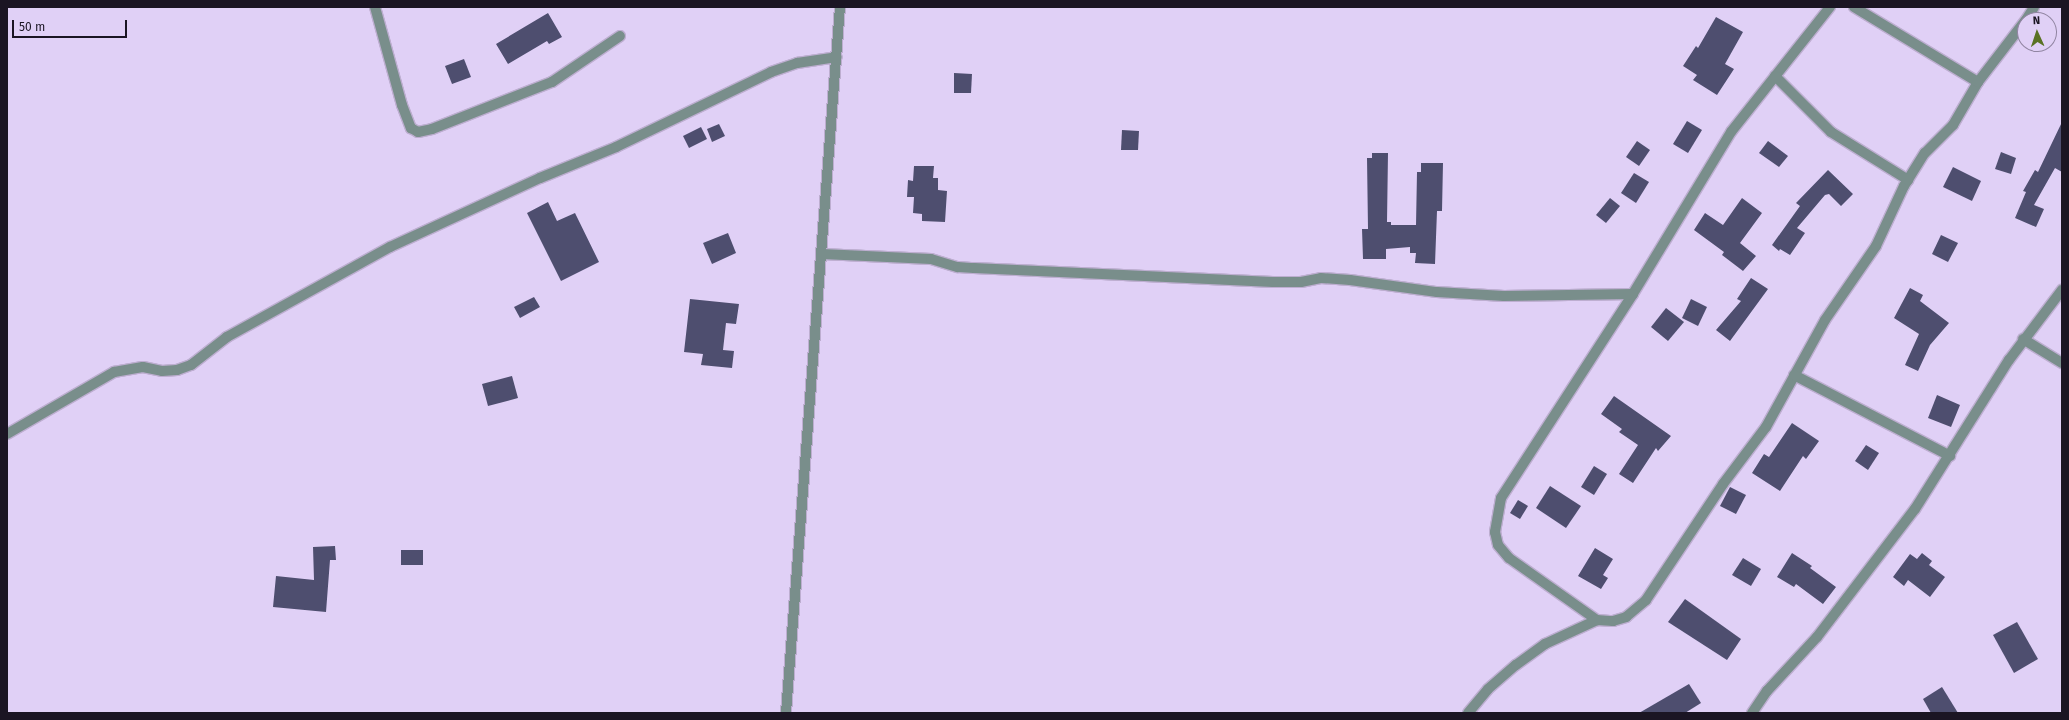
<!DOCTYPE html>
<html>
<head>
<meta charset="utf-8">
<style>
	body { margin:0 }
	#map { position:relative; width:2069px; height:720px; overflow:hidden; background:#e0d0f6; font-family:"Fira Sans",sans-serif }
	div>[style] { position:absolute }
	[style*='--x'] { left:calc(var(--x)*1px); top:calc(var(--y)*1px); width:calc(var(--w)*1px); rotate:calc(var(--a)*1deg) }
	.building>* { inset:0; background:#4e4e6f }
	.roads { filter:drop-shadow(1px 0 #bdaed0) drop-shadow(-1px 0 #bdaed0) drop-shadow(0 1px #bdaed0) drop-shadow(0 -1px #bdaed0) }
	.minor>* { height:10px; margin:-5px; padding:0 5px; transform-origin:5px; border-radius:5px; background:#798e8b }
	span { translate:-50% -50%; white-space:nowrap; text-align:center; line-height:1.15; -webkit-text-stroke:4px #e0d0f6; paint-order:stroke }
	.frame { position:absolute; inset:0; border:8px solid #1b1523; pointer-events:none }
	.north { position:absolute; left:2017px; top:12px; width:40px; height:40px; box-sizing:border-box; background:#e0d0f6; border:1px solid #9185a2; border-radius:50%; rotate:357deg; font-size:11px; font-weight:700; line-height:16px; text-align:center; color:#1b1523 }
	.north::after { content:''; display:block; margin:auto; width:14px; height:18px; background:#5a7224; clip-path:polygon(50% 0,100% 100%,50% 72%,0 100%) }
	.scale { position:absolute; left:12px; top:20px; width:115px; height:18px; box-sizing:border-box; border:2px solid #1b1523; border-top:0; padding-left:5px; font-size:12px; line-height:14px; white-space:nowrap; color:#1b1523; -webkit-text-stroke:3px #e0d0f6; paint-order:stroke }
</style>
</head>
<body>
<div id="map">
	<div class="building">
		<div style="clip-path:polygon(548px 13px,562px 37px,549px 44px,547px 41px,508px 64px,496px 44px)"></div>
		<div style="clip-path:polygon(1716px 17px,1743px 32px,1725px 64px,1734px 69px,1717px 95px,1693px 80px,1697px 75px,1683px 66px,1696px 46px,1698px 48px)"></div>
		<div style="clip-path:polygon(464px 59px,471px 77px,452px 84px,445px 66px)"></div>
		<div style="clip-path:polygon(954px 73px,972px 74px,971px 93px,954px 93px)"></div>
		<div style="clip-path:polygon(1687px 121px,1702px 130px,1688px 153px,1673px 144px)"></div>
		<div style="clip-path:polygon(2062px 122px,2062px 172px,2055px 168px,2034px 205px,2044px 209px,2036px 227px,2015px 218px,2026px 192px,2023px 191px,2035px 170px,2038px 172px)"></div>
		<div style="clip-path:polygon(719px 124px,725px 136px,712px 142px,707px 129px)"></div>
		<div style="clip-path:polygon(701px 127px,707px 139px,689px 148px,683px 136px)"></div>
		<div style="clip-path:polygon(1122px 130px,1139px 131px,1138px 150px,1121px 150px)"></div>
		<div style="clip-path:polygon(1637px 141px,1650px 150px,1639px 166px,1626px 157px)"></div>
		<div style="clip-path:polygon(1768px 141px,1788px 156px,1779px 167px,1759px 153px)"></div>
		<div style="clip-path:polygon(2001px 152px,2016px 158px,2011px 174px,1995px 169px)"></div>
		<div style="clip-path:polygon(1372px 153px,1388px 153px,1387px 222px,1391px 222px,1391px 225px,1416px 225px,1417px 172px,1421px 172px,1421px 163px,1443px 163px,1442px 211px,1437px 211px,1435px 264px,1415px 263px,1416px 253px,1410px 253px,1410px 247px,1386px 249px,1386px 259px,1363px 259px,1362px 229px,1368px 229px,1367px 158px,1372px 158px)"></div>
		<div style="clip-path:polygon(914px 166px,934px 166px,933px 178px,938px 178px,938px 190px,947px 191px,945px 222px,922px 221px,922px 214px,913px 213px,914px 197px,907px 197px,908px 180px,913px 181px)"></div>
		<div style="clip-path:polygon(1953px 167px,1981px 181px,1972px 201px,1943px 187px)"></div>
		<div style="clip-path:polygon(1828px 170px,1853px 194px,1841px 206px,1829px 194px,1825px 195px,1797px 228px,1805px 233px,1790px 255px,1780px 249px,1779px 251px,1772px 245px,1800px 206px,1796px 203px)"></div>
		<div style="clip-path:polygon(1634px 173px,1649px 182px,1636px 203px,1621px 193px)"></div>
		<div style="clip-path:polygon(1610px 198px,1620px 206px,1606px 223px,1596px 215px)"></div>
		<div style="clip-path:polygon(1742px 198px,1762px 213px,1740px 243px,1756px 256px,1743px 271px,1722px 255px,1724px 252px,1694px 230px,1705px 213px,1723px 225px)"></div>
		<div style="clip-path:polygon(548px 202px,557px 221px,575px 213px,599px 262px,561px 281px,527px 213px)"></div>
		<div style="clip-path:polygon(728px 233px,736px 253px,712px 264px,703px 243px)"></div>
		<div style="clip-path:polygon(1941px 235px,1958px 243px,1948px 262px,1932px 254px)"></div>
		<div style="clip-path:polygon(1751px 278px,1768px 289px,1730px 341px,1716px 330px,1741px 301px,1737px 299px)"></div>
		<div style="clip-path:polygon(1910px 288px,1923px 295px,1920px 301px,1949px 323px,1930px 345px,1918px 371px,1905px 365px,1919px 334px,1894px 318px)"></div>
		<div style="clip-path:polygon(534px 297px,540px 307px,520px 318px,514px 307px)"></div>
		<div style="clip-path:polygon(690px 299px,739px 304px,736px 324px,726px 323px,723px 350px,734px 351px,732px 368px,701px 365px,703px 354px,684px 352px)"></div>
		<div style="clip-path:polygon(1691px 299px,1707px 307px,1698px 326px,1682px 318px)"></div>
		<div style="clip-path:polygon(1666px 308px,1684px 322px,1668px 341px,1651px 327px)"></div>
		<div style="clip-path:polygon(512px 376px,518px 398px,488px 406px,482px 384px)"></div>
		<div style="clip-path:polygon(1937px 395px,1960px 405px,1951px 427px,1928px 418px)"></div>
		<div style="clip-path:polygon(1614px 396px,1671px 436px,1658px 451px,1656px 448px,1633px 483px,1619px 474px,1638px 445px,1619px 432px,1622px 429px,1601px 414px)"></div>
		<div style="clip-path:polygon(1792px 423px,1819px 441px,1806px 459px,1803px 456px,1780px 491px,1752px 473px,1764px 454px,1769px 457px)"></div>
		<div style="clip-path:polygon(1866px 445px,1879px 453px,1868px 470px,1855px 461px)"></div>
		<div style="clip-path:polygon(1594px 466px,1607px 474px,1594px 495px,1581px 487px)"></div>
		<div style="clip-path:polygon(1550px 486px,1581px 506px,1566px 528px,1536px 508px)"></div>
		<div style="clip-path:polygon(1730px 487px,1746px 495px,1736px 514px,1720px 506px)"></div>
		<div style="clip-path:polygon(1518px 500px,1528px 506px,1520px 519px,1510px 513px)"></div>
		<div style="clip-path:polygon(335px 546px,336px 560px,330px 560px,326px 612px,273px 607px,276px 576px,314px 580px,313px 547px)"></div>
		<div style="clip-path:polygon(1595px 548px,1613px 559px,1603px 575px,1608px 578px,1601px 589px,1578px 576px)"></div>
		<div style="clip-path:polygon(401px 550px,423px 550px,423px 565px,401px 565px)"></div>
		<div style="clip-path:polygon(1792px 553px,1812px 566px,1810px 568px,1836px 587px,1823px 604px,1796px 584px,1794px 587px,1777px 577px)"></div>
		<div style="clip-path:polygon(1922px 553px,1932px 561px,1929px 565px,1945px 577px,1930px 597px,1908px 580px,1904px 586px,1893px 577px,1910px 554px,1917px 559px)"></div>
		<div style="clip-path:polygon(1743px 558px,1761px 569px,1751px 586px,1732px 575px)"></div>
		<div style="clip-path:polygon(1685px 599px,1741px 639px,1727px 660px,1668px 622px)"></div>
		<div style="clip-path:polygon(2017px 622px,2038px 659px,2014px 673px,1993px 635px)"></div>
		<div style="clip-path:polygon(1689px 684px,1701px 703px,1685px 713px,1639px 713px)"></div>
		<div style="clip-path:polygon(1942px 687px,1958px 713px,1931px 713px,1923px 699px)"></div>
	</div>
	<div class="roads">
		<div class="minor">
			<div style="--x:375;--y:7;--w:102;--a:74.6"></div>
			<div style="--x:402;--y:105;--w:25;--a:69"></div>
			<div style="--x:411;--y:128;--w:8;--a:30"></div>
			<div style="--x:418;--y:132;--w:14;--a:-12"></div>
			<div style="--x:432;--y:129;--w:129;--a:-21.4"></div>
			<div style="--x:552;--y:82;--w:82;--a:-34.1"></div>
			<div style="--x:1830;--y:7;--w:159;--a:128.4"></div>
			<div style="--x:1731;--y:132;--w:189;--a:121.2"></div>
			<div style="--x:1633;--y:294;--w:243;--a:122.9"></div>
			<div style="--x:1501;--y:498;--w:35;--a:100"></div>
			<div style="--x:1495;--y:532;--w:13;--a:77"></div>
			<div style="--x:1498;--y:545;--w:17;--a:50"></div>
			<div style="--x:1509;--y:558;--w:108;--a:35.2"></div>
			<div style="--x:1597;--y:620;--w:16;--a:4"></div>
			<div style="--x:1613;--y:621;--w:14;--a:-17"></div>
			<div style="--x:1626;--y:617;--w:26;--a:-40"></div>
			<div style="--x:1646;--y:600;--w:139;--a:-56.4"></div>
			<div style="--x:1723;--y:484;--w:71;--a:-53"></div>
			<div style="--x:1766;--y:427;--w:122;--a:-61.1"></div>
			<div style="--x:1825;--y:320;--w:90;--a:-55.4"></div>
			<div style="--x:1876;--y:246;--w:66;--a:-65"></div>
			<div style="--x:1904;--y:186;--w:39;--a:-58"></div>
			<div style="--x:1925;--y:153;--w:40;--a:-45"></div>
			<div style="--x:1953;--y:125;--w:50;--a:-59.8"></div>
			<div style="--x:1978;--y:82;--w:77;--a:-52.4"></div>
			<div style="--x:1854;--y:7;--w:145;--a:31.2"></div>
			<div style="--x:2026;--y:20;--w:15;--a:-58"></div>
			<div style="--x:1775;--y:76;--w:79;--a:45"></div>
			<div style="--x:1831;--y:132;--w:91;--a:31.9"></div>
			<div style="--x:822;--y:254;--w:109;--a:2.6"></div>
			<div style="--x:931;--y:259;--w:28;--a:17"></div>
			<div style="--x:958;--y:267;--w:16;--a:4"></div>
			<div style="--x:974;--y:268;--w:299;--a:2.7"></div>
			<div style="--x:1273;--y:282;--w:28;--a:0"></div>
			<div style="--x:1301;--y:282;--w:20;--a:-11"></div>
			<div style="--x:1321;--y:278;--w:29;--a:4"></div>
			<div style="--x:1350;--y:280;--w:88;--a:7.9"></div>
			<div style="--x:1437;--y:292;--w:67;--a:3.4"></div>
			<div style="--x:1504;--y:296;--w:129;--a:-0.9"></div>
			<div style="--x:2023;--y:339;--w:46;--a:31.6"></div>
			<div style="--x:1794;--y:375;--w:176;--a:27.4"></div>
			<div style="--x:7;--y:434;--w:124;--a:-30.1"></div>
			<div style="--x:114;--y:372;--w:29;--a:-10"></div>
			<div style="--x:143;--y:367;--w:19;--a:12"></div>
			<div style="--x:162;--y:371;--w:15;--a:-4"></div>
			<div style="--x:177;--y:370;--w:15;--a:-20"></div>
			<div style="--x:191;--y:365;--w:46;--a:-37.9"></div>
			<div style="--x:227;--y:337;--w:186;--a:-28.9"></div>
			<div style="--x:390;--y:247;--w:165;--a:-24.7"></div>
			<div style="--x:540;--y:178;--w:82;--a:-22.2"></div>
			<div style="--x:616;--y:147;--w:172;--a:-25.8"></div>
			<div style="--x:771;--y:72;--w:28;--a:-19"></div>
			<div style="--x:797;--y:63;--w:40;--a:-8.5"></div>
			<div style="--x:786;--y:713;--w:708;--a:-85.63"></div>
			<div style="--x:1468;--y:713;--w:31;--a:-50"></div>
			<div style="--x:1488;--y:689;--w:37;--a:-41"></div>
			<div style="--x:1516;--y:665;--w:36;--a:-36"></div>
			<div style="--x:1545;--y:644;--w:57;--a:-24.8"></div>
			<div style="--x:1752;--y:713;--w:27;--a:-56"></div>
			<div style="--x:1767;--y:691;--w:74;--a:-47.2"></div>
			<div style="--x:1817;--y:637;--w:161;--a:-52.6"></div>
			<div style="--x:1915;--y:509;--w:176;--a:-57.8"></div>
			<div style="--x:2009;--y:360;--w:88;--a:-52.9"></div>
		</div>
	</div>
	<div class="frame"></div>
	<div class="north">N</div>
	<div class="scale">50 m</div>
</div>
</body>
</html>
